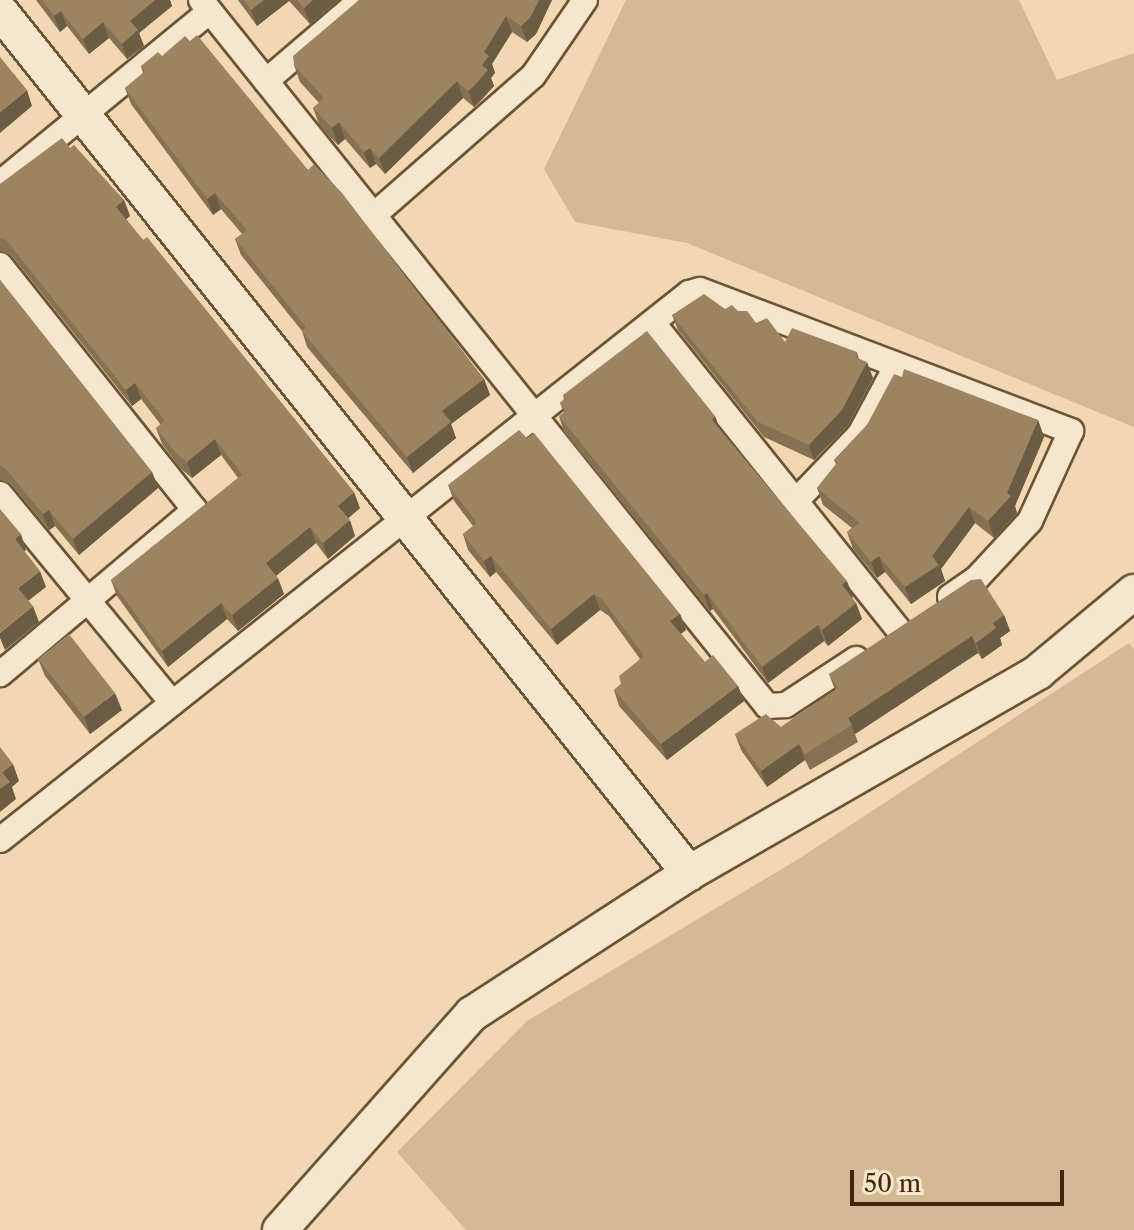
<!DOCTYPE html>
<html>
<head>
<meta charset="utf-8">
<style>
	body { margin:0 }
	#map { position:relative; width:1134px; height:1230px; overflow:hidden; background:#f1d8b2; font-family:"Libre Caslon Text",serif }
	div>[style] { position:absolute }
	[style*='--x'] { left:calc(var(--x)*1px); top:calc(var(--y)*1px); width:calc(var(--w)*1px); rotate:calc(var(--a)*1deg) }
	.green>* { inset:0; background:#d3ba95 }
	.roads { filter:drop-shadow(2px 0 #6c5434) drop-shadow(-2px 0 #6c5434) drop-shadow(0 2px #6c5434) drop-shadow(0 -2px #6c5434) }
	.street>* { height:24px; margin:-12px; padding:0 12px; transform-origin:12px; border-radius:12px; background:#f6e6cd }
	.secondary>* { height:34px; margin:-17px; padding:0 17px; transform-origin:17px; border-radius:17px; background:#f6e6cd }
	.wall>* { inset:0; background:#867253 }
	.shaded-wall>* { inset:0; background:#6d5c44 }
	.building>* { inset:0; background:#9c8461 }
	span { translate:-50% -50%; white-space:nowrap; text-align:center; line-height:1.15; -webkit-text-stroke:6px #f6e6cd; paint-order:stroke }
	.scale { position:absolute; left:850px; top:1170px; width:214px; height:36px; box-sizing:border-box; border:4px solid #40280a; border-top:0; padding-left:10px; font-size:24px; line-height:28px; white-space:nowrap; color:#40280a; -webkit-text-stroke:6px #f6e6cd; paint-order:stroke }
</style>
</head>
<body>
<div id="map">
	<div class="green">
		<div style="clip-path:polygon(626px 0,1019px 0,1057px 80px,1134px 53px,1134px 427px,687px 243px,575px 222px,544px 169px)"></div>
		<div style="clip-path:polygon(1129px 643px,1134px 649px,1134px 1230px,466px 1230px,397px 1152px,527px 1021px,800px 858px)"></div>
	</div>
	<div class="roads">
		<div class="street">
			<div style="--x:201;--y:0;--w:905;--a:51.28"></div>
			<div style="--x:767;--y:706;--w:19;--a:-3"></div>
			<div style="--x:786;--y:705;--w:84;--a:-33.3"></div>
			<div style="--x:266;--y:81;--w:125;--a:-40.5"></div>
			<div style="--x:0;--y:183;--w:271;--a:-39.3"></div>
			<div style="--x:374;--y:215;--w:211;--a:-41.2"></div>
			<div style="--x:533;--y:76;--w:92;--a:-55.6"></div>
			<div style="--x:0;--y:265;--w:313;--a:51.5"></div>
			<div style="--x:195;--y:510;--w:255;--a:139.9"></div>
			<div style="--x:653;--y:323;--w:393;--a:51.3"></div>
			<div style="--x:0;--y:494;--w:271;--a:50.5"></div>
			<div style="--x:796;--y:501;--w:93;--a:-46.3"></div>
			<div style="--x:860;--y:434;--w:78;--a:-61.8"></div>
			<div style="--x:0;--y:840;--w:880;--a:-38.45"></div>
			<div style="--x:689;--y:293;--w:11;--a:-15"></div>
			<div style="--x:700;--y:290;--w:397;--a:20.8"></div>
			<div style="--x:1071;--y:431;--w:99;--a:114.5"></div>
			<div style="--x:1030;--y:521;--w:78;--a:132.9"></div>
			<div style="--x:977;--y:578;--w:33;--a:145"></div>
		</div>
		<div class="secondary">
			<div style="--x:0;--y:11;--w:1104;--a:51.36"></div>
			<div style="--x:280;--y:1230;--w:289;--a:-48.4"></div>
			<div style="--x:472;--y:1014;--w:259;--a:-33"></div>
			<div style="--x:689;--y:873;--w:403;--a:-29.9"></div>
			<div style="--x:1038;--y:672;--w:125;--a:-39.8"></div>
		</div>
	</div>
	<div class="wall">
		<div style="clip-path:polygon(36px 0,170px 0,172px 6px,139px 33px,144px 46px,127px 59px,109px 38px,89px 54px,67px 26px,60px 32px)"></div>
		<div style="clip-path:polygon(238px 0,338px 0,310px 24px,289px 1px,257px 26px)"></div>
		<div style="clip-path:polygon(359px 0,552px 0,536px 34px,527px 42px,512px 32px,492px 64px,495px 73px,491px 78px,494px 86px,479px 103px,474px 107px,463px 98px,385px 174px,376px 164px,370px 168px,345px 139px,338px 145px,323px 130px,319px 124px,313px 108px,319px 103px,300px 82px,294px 65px)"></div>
		<div style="clip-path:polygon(162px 56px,308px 170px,484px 379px,490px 395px,451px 424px,456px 438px,413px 473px,307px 347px,302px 331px,241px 255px,235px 239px,242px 234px,221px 209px,213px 215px,131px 104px,125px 88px,143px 73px,141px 66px)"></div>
		<div style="clip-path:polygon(70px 148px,124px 200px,130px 216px,126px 219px,360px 508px,348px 518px,355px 536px,328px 559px,316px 543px,276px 576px,284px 594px,238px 631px,227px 619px,168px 667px,117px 596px,111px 580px,238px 478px,221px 455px,192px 478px,181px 469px,162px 444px,156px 428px,161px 425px,141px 399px,132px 406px,12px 256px,0 251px,0 184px)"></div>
		<div style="clip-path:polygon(0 280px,152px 472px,158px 488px,79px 555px,55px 526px,49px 530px,11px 484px,0 480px)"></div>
		<div style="clip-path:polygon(725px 309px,756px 323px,785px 342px,857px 352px,859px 359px,873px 378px,848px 425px,814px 460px,764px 437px,678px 330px,672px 315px)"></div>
		<div style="clip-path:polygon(902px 377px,1038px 420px,1044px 437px,1015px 506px,1017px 513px,994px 538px,975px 523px,941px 569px,945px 581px,911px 604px,885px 572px,877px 578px,853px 549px,847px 532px,852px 528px,823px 505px,817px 488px,836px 464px,834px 460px,867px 425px)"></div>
		<div style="clip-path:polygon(563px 395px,715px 416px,720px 430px,853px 597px,852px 598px,856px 603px,862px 619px,828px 646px,824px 641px,768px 683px,713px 609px,710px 611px,564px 432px,559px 416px,564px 413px,560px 403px,564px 399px)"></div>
		<div style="clip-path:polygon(448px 485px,680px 614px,686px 630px,681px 634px,705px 662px,738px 686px,744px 701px,667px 760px,619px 706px,614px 690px,621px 684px,640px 659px,609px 616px,600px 610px,557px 645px,496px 572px,490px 577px,468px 550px,463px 534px,473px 526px,454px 501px)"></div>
		<div style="clip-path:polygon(1004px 615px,1010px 631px,1000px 638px,1002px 645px,982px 659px,978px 653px,855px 734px,858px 742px,810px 770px,805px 760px,767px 787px,741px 750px,735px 734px,781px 727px,835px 690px,829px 674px)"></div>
		<div style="clip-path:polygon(38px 659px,122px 710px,90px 734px,45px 676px)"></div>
	</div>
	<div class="shaded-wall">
		<div style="clip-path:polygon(155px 0,170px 0,172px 6px,139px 33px,144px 46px,127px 59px,122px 44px,130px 21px)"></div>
		<div style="clip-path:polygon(264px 0,289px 0,289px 1px,257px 26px,251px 10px)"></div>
		<div style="clip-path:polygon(313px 0,338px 0,310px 24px,304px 8px)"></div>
		<div style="clip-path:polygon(539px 0,552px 0,536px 34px,527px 42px,521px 26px)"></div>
		<div style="clip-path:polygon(61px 11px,67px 26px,60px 32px,54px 16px)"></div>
		<div style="clip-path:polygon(506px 16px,512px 32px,492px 64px,495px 73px,491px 78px,494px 86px,474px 107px,468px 91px,482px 65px,484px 52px)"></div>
		<div style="clip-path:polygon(103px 22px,109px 38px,89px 54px,83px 39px)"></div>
		<div style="clip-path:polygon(457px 81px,463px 98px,385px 174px,379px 158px)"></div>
		<div style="clip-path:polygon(27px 90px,32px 106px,0 133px,0 112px)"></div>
		<div style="clip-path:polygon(339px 122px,345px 139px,338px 145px,332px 128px)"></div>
		<div style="clip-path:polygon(370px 148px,376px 164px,370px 168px,364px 152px)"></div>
		<div style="clip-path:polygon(215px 193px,221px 209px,213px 215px,207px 199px)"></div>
		<div style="clip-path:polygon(124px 200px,130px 216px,122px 223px,116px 207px)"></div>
		<div style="clip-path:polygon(867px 362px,873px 378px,848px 425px,814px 460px,809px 445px)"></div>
		<div style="clip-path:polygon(484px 379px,490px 395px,451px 424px,456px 438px,413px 473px,407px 457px,442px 411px)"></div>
		<div style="clip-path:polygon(135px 383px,141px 399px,132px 406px,126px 390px)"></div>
		<div style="clip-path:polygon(715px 416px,721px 432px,712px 420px)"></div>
		<div style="clip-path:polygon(1038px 420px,1044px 437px,1015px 506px,1017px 513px,994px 538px,988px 521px,1007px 493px)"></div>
		<div style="clip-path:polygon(215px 439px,221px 455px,192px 478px,187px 462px)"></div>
		<div style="clip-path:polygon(152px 472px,158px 488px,79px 555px,73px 539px)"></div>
		<div style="clip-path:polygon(354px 492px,360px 508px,344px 522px,338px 506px)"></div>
		<div style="clip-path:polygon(969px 507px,975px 523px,941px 569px,945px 581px,911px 604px,905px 587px,932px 556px)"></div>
		<div style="clip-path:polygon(49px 510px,55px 526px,49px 530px,43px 514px)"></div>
		<div style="clip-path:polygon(350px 520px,355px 536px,328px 559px,323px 543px)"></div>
		<div style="clip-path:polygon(310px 527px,316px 543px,272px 579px,266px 563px)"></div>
		<div style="clip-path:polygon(21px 534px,26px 550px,20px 555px,15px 539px)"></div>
		<div style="clip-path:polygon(491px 556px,496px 572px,490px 577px,484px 561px)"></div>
		<div style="clip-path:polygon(879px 556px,885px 572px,877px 578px,871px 562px)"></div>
		<div style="clip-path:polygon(40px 571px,46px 587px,24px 604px,18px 588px)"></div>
		<div style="clip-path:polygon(278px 578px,284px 594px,238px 631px,232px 615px)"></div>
		<div style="clip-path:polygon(847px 581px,853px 597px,848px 601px,842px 585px)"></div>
		<div style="clip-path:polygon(707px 593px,713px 609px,710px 611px,704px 595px)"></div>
		<div style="clip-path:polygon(594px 594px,600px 610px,557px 645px,551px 629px)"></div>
		<div style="clip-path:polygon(221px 603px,227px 619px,168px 667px,162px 651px)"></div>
		<div style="clip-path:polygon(856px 603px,862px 619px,828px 646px,822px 630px)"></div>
		<div style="clip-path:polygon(33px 606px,39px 622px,5px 650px,0 638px,0 633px)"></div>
		<div style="clip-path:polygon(680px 614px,686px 630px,676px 637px,670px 621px)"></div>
		<div style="clip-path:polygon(1004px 615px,1010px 631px,1000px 638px,1002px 645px,982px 659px,976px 643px,993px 623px)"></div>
		<div style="clip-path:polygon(818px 625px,824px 641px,768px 683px,762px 667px)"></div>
		<div style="clip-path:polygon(972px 636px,978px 653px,855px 734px,848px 718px)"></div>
		<div style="clip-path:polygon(738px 686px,744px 701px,667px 760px,661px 744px)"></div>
		<div style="clip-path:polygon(115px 693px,122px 710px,90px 734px,84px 717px)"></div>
		<div style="clip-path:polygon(799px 744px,805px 760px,767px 787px,761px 771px)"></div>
		<div style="clip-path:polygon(13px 764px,19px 781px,12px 787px,16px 799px,0 812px,0 789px,2px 772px)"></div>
	</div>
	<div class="building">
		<div style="clip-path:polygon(42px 0,155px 0,130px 21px,138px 30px,122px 44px,103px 22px,83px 39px,61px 11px,54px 16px)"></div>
		<div style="clip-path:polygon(244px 0,264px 0,251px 10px)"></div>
		<div style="clip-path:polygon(297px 0,313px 0,304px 8px)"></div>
		<div style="clip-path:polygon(359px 0,539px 0,530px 18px,521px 26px,506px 16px,484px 52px,489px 56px,482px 65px,488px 70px,473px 87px,468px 91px,457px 81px,379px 158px,370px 148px,364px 152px,339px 122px,332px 128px,318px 113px,313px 108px,324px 98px,294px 65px,293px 56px)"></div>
		<div style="clip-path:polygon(197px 35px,308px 170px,314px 164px,342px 193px,484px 379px,442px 411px,451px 422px,407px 457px,302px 331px,306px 327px,235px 239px,247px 230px,215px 193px,207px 199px,125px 88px,145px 72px,141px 66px,158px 52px,162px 56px,185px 36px,190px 41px)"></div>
		<div style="clip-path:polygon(0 57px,27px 90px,0 112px)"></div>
		<div style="clip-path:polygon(62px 138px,70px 148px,74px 145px,124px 200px,116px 207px,143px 240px,147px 237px,354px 492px,338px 506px,350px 520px,323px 543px,310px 527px,266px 563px,278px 578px,232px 615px,221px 603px,162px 651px,111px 580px,242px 475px,215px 439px,187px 462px,176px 453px,156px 428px,165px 421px,135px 383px,126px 390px,6px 240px,0 238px,0 184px)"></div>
		<div style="clip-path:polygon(0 280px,152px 472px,73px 539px,49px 510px,43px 514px,5px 468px,0 466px)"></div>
		<div style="clip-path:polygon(704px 294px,725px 309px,732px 305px,738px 311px,747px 311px,756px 323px,767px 318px,785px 342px,792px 328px,857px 352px,855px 357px,867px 362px,842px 410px,809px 445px,758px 422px,672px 315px)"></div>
		<div style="clip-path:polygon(647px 331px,715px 416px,712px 420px,847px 581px,842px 585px,856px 603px,822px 630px,818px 625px,762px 667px,707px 593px,704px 595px,559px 416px,566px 411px,560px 403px,566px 398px,563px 395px)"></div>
		<div style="clip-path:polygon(904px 369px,1038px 420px,1007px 493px,1011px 496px,988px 521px,969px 507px,932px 556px,939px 565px,905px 587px,879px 556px,871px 562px,847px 532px,860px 523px,817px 488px,838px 462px,834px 460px,867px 425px,894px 374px,902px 377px)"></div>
		<div style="clip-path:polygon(519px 430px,527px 438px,534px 433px,680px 614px,670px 621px,705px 662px,713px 655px,738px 686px,661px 744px,614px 690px,621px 684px,619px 676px,644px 656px,603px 600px,594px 594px,551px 629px,491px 556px,484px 561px,463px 534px,477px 523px,448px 485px)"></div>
		<div style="clip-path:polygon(0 509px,21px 534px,15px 539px,40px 571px,18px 588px,33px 606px,0 633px)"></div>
		<div style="clip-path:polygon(981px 579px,1004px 615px,993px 623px,996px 628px,976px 643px,972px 636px,848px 718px,852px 725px,805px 754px,799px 744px,761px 771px,735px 734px,766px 714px,781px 727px,838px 688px,829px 674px,971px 580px)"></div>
		<div style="clip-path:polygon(69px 634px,115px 693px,84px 717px,38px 659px)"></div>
		<div style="clip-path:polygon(0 747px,13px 764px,2px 772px,10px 782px,0 789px)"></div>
	</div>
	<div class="scale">50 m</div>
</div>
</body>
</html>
